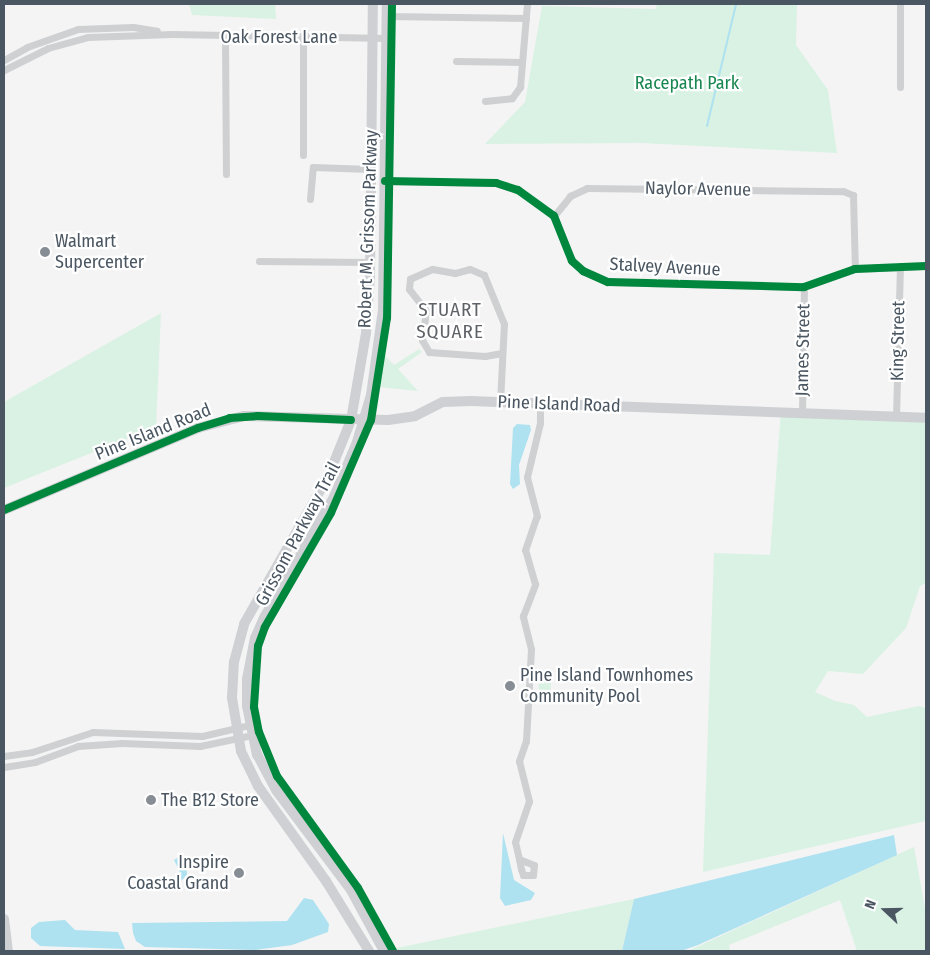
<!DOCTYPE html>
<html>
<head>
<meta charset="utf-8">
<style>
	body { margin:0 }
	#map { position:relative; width:930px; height:955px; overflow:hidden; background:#f4f4f4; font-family:"Fira Sans Condensed",sans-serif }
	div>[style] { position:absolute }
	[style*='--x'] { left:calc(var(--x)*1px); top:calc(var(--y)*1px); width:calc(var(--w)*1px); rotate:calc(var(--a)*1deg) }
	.green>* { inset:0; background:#d9f2e3 }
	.water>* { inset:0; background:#aee2f0 }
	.stream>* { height:2px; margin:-1px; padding:0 1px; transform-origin:1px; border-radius:1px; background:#aee2f0 }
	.street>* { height:7px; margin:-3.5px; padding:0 3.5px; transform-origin:3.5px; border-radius:3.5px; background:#ced0d2 }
	.secondary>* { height:10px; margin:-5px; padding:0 5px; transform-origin:5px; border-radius:5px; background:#ced0d4 }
	.cycleway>* { height:8px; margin:-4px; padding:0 4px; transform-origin:4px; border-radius:4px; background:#00873e }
	.dots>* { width:14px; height:14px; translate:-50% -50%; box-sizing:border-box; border:2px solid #fff; border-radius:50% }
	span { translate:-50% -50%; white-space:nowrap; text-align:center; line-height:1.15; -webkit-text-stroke:4.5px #fff; paint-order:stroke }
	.street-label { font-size:18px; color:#4a5661 }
	.park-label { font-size:18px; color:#17864f }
	.poi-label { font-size:18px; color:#4a5661 }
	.left { translate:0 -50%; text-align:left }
	.right { translate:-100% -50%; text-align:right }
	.neighbourhood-label { font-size:19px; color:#5f6368; letter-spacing:1px }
	.frame { position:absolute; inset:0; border:5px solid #4a5661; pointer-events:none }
	.north { position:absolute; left:860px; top:885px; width:50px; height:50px; -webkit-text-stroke:4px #fff; paint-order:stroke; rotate:291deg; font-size:14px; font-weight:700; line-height:20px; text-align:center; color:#4a5661 }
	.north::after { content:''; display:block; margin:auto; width:18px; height:22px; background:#4a5661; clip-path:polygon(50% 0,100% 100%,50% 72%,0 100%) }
</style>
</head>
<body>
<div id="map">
	<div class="green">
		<div style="clip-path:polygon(189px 4px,275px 4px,276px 19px,192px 15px)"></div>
		<div style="clip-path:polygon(657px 4px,797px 4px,796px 45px,828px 90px,837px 153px,642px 143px,485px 144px,525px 102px,542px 6px,656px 9px)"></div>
		<div style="clip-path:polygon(161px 313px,156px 427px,4px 488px,4px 402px)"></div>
		<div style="clip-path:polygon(419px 349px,422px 352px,398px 369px,418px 391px,379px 387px,385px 356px,394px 365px)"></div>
		<div style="clip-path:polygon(781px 411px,926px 418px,926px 583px,920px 586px,906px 628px,863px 674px,828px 671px,815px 692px,835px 701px,854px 705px,867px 717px,919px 706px,926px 708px,926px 821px,703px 872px,714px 553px,770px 555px)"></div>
		<div style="clip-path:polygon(539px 681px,551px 681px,550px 704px,538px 702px)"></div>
		<div style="clip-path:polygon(914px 847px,926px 914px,926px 951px,857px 951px,840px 900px,729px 945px,730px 951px,688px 951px)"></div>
		<div style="clip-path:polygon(634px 899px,622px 951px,393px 951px,392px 949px)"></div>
	</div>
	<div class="water">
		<div style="clip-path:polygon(517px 424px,530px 425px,531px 430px,519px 465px,520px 484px,513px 489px,510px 484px,513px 428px)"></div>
		<div style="clip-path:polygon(503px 833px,514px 880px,535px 893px,531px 900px,505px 906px,500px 898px)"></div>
		<div style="clip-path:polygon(894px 835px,897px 855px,698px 945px,681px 951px,622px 951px,634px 899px)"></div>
		<div style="clip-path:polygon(179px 857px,186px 858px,187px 875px,180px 882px,176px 879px,180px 872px,174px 860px)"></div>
		<div style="clip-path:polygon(304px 898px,313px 900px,329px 924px,328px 932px,292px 945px,255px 950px,145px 947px,136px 941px,133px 933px,132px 923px,287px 921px)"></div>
		<div style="clip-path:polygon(65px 920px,75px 930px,118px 932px,125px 949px,40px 946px,31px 938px,31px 928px,39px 922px)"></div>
	</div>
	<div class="stream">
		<div style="--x:707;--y:126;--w:125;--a:-76.6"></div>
	</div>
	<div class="street">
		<div style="--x:900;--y:4;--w:83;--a:90"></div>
		<div style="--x:386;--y:16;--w:140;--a:0.8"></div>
		<div style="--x:225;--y:37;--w:137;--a:89.6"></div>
		<div style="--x:4;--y:60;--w:26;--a:-29"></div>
		<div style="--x:27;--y:47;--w:54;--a:-19.4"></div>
		<div style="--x:78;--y:29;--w:55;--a:-2.1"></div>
		<div style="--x:133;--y:27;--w:24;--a:9"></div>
		<div style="--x:456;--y:61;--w:66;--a:0.9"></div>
		<div style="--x:4;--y:70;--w:49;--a:-26.6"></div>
		<div style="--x:48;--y:48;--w:41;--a:-15.4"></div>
		<div style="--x:88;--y:37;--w:84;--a:-2"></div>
		<div style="--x:172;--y:34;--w:214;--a:1.1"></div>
		<div style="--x:485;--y:101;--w:27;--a:-6"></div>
		<div style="--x:512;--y:98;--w:14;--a:-54"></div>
		<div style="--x:520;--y:87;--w:83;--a:-85.2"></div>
		<div style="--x:303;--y:155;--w:119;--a:-90"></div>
		<div style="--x:385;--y:181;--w:111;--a:1"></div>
		<div style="--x:496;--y:183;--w:23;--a:18"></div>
		<div style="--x:518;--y:190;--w:44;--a:35.8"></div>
		<div style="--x:554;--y:216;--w:48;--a:68.2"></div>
		<div style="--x:572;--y:261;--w:15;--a:42"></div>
		<div style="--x:583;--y:271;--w:27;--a:24"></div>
		<div style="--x:608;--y:282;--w:196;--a:1.5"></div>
		<div style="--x:804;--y:287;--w:54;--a:-19.4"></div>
		<div style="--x:855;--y:269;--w:71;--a:-2.4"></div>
		<div style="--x:310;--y:199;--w:32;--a:-85"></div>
		<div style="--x:313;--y:167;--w:57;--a:2"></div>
		<div style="--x:554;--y:216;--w:26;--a:-51"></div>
		<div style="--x:570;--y:196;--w:19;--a:-25"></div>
		<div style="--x:587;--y:188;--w:256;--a:0.7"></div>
		<div style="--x:843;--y:191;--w:11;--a:22"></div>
		<div style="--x:853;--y:195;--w:74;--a:88.5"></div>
		<div style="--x:259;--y:261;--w:112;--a:0.5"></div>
		<div style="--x:500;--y:402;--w:78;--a:-87.1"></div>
		<div style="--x:504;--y:324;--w:53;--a:-112.2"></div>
		<div style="--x:484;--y:275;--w:15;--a:-157"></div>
		<div style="--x:470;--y:269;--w:16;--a:165"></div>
		<div style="--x:455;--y:273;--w:23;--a:-170"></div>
		<div style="--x:432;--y:269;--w:24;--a:156"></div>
		<div style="--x:410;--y:279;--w:10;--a:96"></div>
		<div style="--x:409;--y:289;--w:28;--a:52"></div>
		<div style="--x:426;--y:311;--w:29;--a:98"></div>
		<div style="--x:422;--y:340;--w:14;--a:60"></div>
		<div style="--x:429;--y:352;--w:56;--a:4.1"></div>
		<div style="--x:485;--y:356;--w:17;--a:-10"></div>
		<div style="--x:802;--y:412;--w:125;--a:-89.1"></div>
		<div style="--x:896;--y:417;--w:151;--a:-88.5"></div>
		<div style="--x:4;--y:756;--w:28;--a:-8"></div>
		<div style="--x:32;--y:752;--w:64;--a:-18.2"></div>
		<div style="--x:93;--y:732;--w:109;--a:2.1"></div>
		<div style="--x:202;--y:736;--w:48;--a:-13.2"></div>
		<div style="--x:4;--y:767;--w:31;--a:-9"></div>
		<div style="--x:35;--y:762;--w:46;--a:-20.4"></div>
		<div style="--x:78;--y:746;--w:44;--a:-3.9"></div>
		<div style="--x:122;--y:743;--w:78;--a:2.2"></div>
		<div style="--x:200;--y:746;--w:53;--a:-11.9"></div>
		<div style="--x:519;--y:859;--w:16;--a:22"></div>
		<div style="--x:534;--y:865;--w:10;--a:96"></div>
		<div style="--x:533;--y:875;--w:10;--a:180"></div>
		<div style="--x:523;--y:875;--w:6;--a:-108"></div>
		<div style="--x:521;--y:869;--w:10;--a:-101"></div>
		<div style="--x:519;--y:859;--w:17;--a:-103"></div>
		<div style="--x:515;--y:842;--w:43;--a:-71.1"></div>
		<div style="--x:529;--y:801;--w:41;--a:-104"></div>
		<div style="--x:519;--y:761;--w:21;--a:-71"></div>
		<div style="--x:526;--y:741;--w:92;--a:-86.9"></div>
		<div style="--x:531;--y:649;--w:34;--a:-104"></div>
		<div style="--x:523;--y:616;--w:34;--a:-69"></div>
		<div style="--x:535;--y:584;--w:35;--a:-106"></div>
		<div style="--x:525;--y:550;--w:36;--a:-71"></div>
		<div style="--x:537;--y:516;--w:40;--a:-104.4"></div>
		<div style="--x:527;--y:477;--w:56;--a:-76.5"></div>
		<div style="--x:540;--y:423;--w:19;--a:-90"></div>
	</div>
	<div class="secondary">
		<div style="--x:4;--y:510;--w:211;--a:-22.9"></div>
		<div style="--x:198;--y:428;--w:48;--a:-14.6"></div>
		<div style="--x:244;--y:416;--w:144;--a:1.6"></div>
		<div style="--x:388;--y:420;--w:27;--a:-8"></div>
		<div style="--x:415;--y:416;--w:31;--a:-27"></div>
		<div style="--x:443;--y:402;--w:28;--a:-2"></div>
		<div style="--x:471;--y:401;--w:455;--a:2.1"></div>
		<div style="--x:4;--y:919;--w:32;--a:83"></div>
		<div style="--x:369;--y:951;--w:82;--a:-121.6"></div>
		<div style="--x:326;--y:881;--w:117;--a:-125.6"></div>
		<div style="--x:258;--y:786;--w:39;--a:-116"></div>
		<div style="--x:241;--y:751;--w:54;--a:-99.6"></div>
		<div style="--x:232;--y:698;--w:36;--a:-87"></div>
		<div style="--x:234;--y:662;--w:39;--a:-75"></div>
		<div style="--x:244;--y:624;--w:169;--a:-60.3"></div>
		<div style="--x:328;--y:477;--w:61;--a:-68"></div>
		<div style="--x:351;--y:420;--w:88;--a:-80.2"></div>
		<div style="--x:366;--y:333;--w:57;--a:-86"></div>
		<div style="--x:370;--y:276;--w:272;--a:-89.4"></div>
		<div style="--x:384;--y:951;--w:69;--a:-118.4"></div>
		<div style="--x:351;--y:890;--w:125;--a:-126.9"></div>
		<div style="--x:276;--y:790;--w:40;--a:-118"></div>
		<div style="--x:257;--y:755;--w:50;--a:-101.5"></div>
		<div style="--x:247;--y:706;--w:27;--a:-90"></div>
		<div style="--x:247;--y:679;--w:42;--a:-79"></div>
		<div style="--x:255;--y:638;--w:24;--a:-66"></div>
		<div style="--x:265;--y:616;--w:138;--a:-59.9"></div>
		<div style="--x:334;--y:497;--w:60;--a:-67.3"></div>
		<div style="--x:357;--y:442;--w:49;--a:-73.4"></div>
		<div style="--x:371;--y:395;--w:86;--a:-82"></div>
		<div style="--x:383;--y:310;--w:306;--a:-89.3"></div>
	</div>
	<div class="cycleway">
		<div style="--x:392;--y:4;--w:314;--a:90.9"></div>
		<div style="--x:387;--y:318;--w:103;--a:98.9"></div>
		<div style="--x:371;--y:420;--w:101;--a:113.3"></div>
		<div style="--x:331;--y:513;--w:132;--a:120.1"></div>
		<div style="--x:265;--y:627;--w:20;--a:110"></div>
		<div style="--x:258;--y:646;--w:61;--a:93.8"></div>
		<div style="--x:254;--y:707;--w:25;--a:79"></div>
		<div style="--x:259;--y:732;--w:48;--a:67.8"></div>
		<div style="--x:277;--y:776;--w:138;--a:54.1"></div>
		<div style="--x:358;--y:888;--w:72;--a:60.9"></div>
		<div style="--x:385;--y:181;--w:111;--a:1"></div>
		<div style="--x:496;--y:183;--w:23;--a:18"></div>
		<div style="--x:518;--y:190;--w:44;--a:35.8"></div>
		<div style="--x:554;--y:216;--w:48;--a:68.2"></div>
		<div style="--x:572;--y:261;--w:15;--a:42"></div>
		<div style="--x:583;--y:271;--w:27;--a:24"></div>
		<div style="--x:608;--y:282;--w:196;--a:1.5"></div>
		<div style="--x:804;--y:287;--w:54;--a:-19.4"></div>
		<div style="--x:855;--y:269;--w:71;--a:-2.4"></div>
		<div style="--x:4;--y:510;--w:211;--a:-22.9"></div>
		<div style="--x:198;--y:428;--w:34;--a:-17"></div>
		<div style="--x:230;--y:418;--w:28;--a:-4"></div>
		<div style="--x:258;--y:416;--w:93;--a:2.5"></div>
	</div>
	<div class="dots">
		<div style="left:45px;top:252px;background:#868d94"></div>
		<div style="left:510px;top:686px;background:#868d94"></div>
		<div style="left:151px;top:800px;background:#868d94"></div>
		<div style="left:239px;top:873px;background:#868d94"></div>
	</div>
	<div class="street-label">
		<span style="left:279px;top:37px">Oak Forest Lane</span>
		<span style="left:698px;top:189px;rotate:1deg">Naylor Avenue</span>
		<span style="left:368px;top:229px;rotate:-88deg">Robert M. Grissom Parkway</span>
		<span style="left:665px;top:267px;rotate:3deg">Stalvey Avenue</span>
		<span style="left:898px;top:341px;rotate:-89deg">King Street</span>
		<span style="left:803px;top:350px;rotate:-89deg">James Street</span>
		<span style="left:559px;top:404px;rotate:2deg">Pine Island Road</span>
		<span style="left:153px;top:432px;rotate:-22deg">Pine Island Road</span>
		<span style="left:298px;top:534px;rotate:-62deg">Grissom Parkway Trail</span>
	</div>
	<div class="park-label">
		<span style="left:687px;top:83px">Racepath Park</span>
	</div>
	<div class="poi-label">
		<span class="left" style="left:55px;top:252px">Walmart<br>Supercenter</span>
		<span class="left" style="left:520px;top:686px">Pine Island Townhomes<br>Community Pool</span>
		<span class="left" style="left:161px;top:800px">The B12 Store</span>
		<span class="right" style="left:229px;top:873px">Inspire<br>Coastal Grand</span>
	</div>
	<div class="neighbourhood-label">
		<span style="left:450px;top:321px">STUART<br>SQUARE</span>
	</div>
	<div class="frame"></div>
	<div class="north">N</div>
</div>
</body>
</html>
